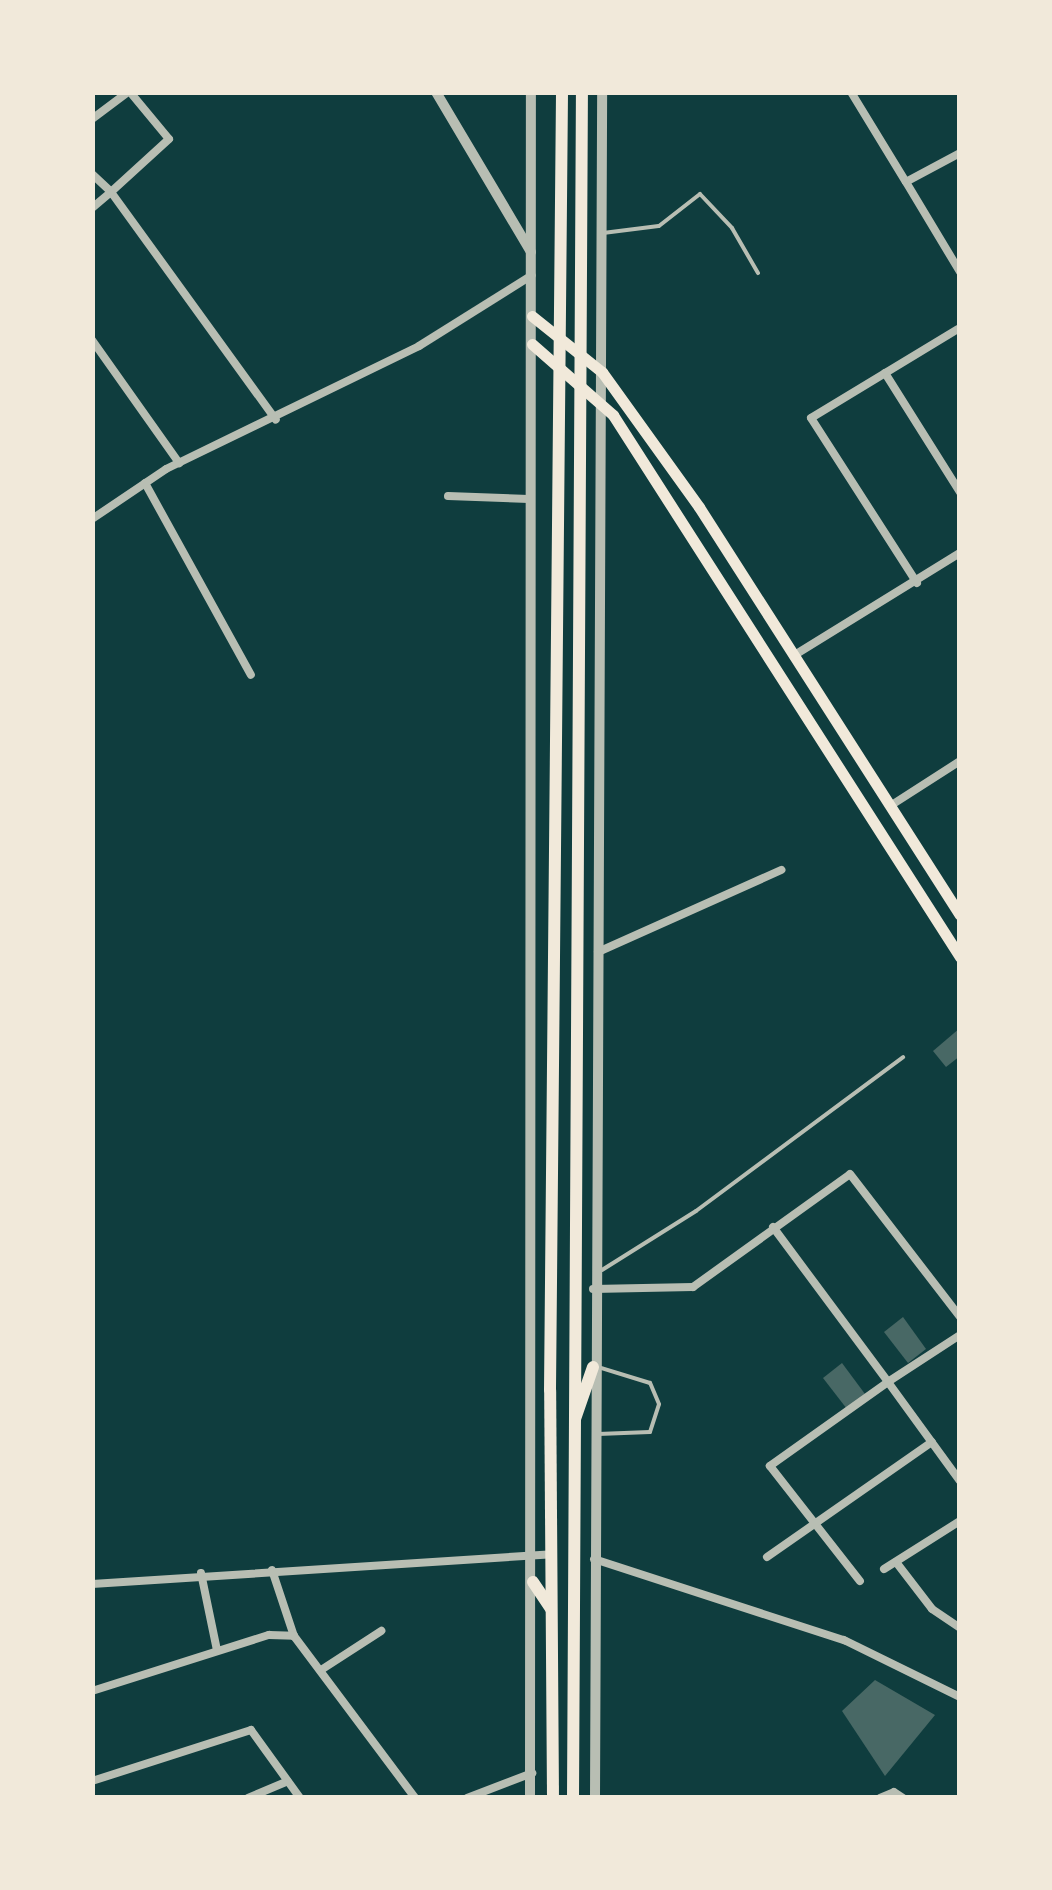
<!DOCTYPE html>
<html>
<head>
<meta charset="utf-8">
<style>
	body { margin:0 }
	#map { position:relative; width:1052px; height:1890px; overflow:hidden; background:#0f3d3e; font-family:Lato,sans-serif }
	div>[style] { position:absolute }
	[style*='--x'] { left:calc(var(--x)*1px); top:calc(var(--y)*1px); width:calc(var(--w)*1px); rotate:calc(var(--a)*1deg) }
	.building>* { inset:0; background:#486865 }
	.service>* { height:4px; margin:-2px; padding:0 2px; transform-origin:2px; border-radius:2px; background:#b8beb3 }
	.minor>* { height:8px; margin:-4px; padding:0 4px; transform-origin:4px; border-radius:4px; background:#b8beb3 }
	.tertiary>* { height:10px; margin:-5px; padding:0 5px; transform-origin:5px; border-radius:5px; background:#b8beb3 }
	.secondary>* { height:11px; margin:-5.5px; padding:0 5.5px; transform-origin:5.5px; border-radius:5.5px; background:#f1e9da }
	.trunk>* { height:12px; margin:-6px; padding:0 6px; transform-origin:6px; border-radius:6px; background:#f1e9da }
	span { translate:-50% -50%; white-space:nowrap; text-align:center; line-height:1.15; -webkit-text-stroke:9px #f1e9da; paint-order:stroke }
	.frame { position:absolute; inset:0; border:95px solid #f1e9da; pointer-events:none }
</style>
</head>
<body>
<div id="map">
	<div class="building">
		<div style="clip-path:polygon(960px 1028px,960px 1056px,946px 1067px,933px 1051px)"></div>
		<div style="clip-path:polygon(903px 1317px,926px 1349px,908px 1363px,884px 1332px)"></div>
		<div style="clip-path:polygon(842px 1363px,865px 1394px,847px 1409px,823px 1378px)"></div>
		<div style="clip-path:polygon(875px 1680px,935px 1715px,885px 1776px,842px 1711px)"></div>
	</div>
	<div class="service">
		<div style="--x:603;--y:233;--w:56;--a:-7.1"></div>
		<div style="--x:659;--y:226;--w:52;--a:-38"></div>
		<div style="--x:700;--y:194;--w:47;--a:46.7"></div>
		<div style="--x:732;--y:228;--w:52;--a:60"></div>
		<div style="--x:602;--y:1270;--w:111;--a:-32.1"></div>
		<div style="--x:696;--y:1211;--w:258;--a:-36.6"></div>
		<div style="--x:598;--y:1434;--w:52;--a:-2.2"></div>
		<div style="--x:650;--y:1432;--w:29;--a:-72"></div>
		<div style="--x:659;--y:1404;--w:23;--a:-113"></div>
		<div style="--x:650;--y:1383;--w:54;--a:-162.9"></div>
	</div>
	<div class="minor">
		<div style="--x:130;--y:92;--w:61;--a:50.3"></div>
		<div style="--x:169;--y:139;--w:79;--a:137.6"></div>
		<div style="--x:111;--y:192;--w:281;--a:54.1"></div>
		<div style="--x:851;--y:92;--w:105;--a:58.6"></div>
		<div style="--x:92;--y:119;--w:45;--a:-36.9"></div>
		<div style="--x:960;--y:153;--w:61;--a:151.8"></div>
		<div style="--x:906;--y:182;--w:105;--a:59"></div>
		<div style="--x:92;--y:174;--w:26;--a:43"></div>
		<div style="--x:111;--y:192;--w:25;--a:140"></div>
		<div style="--x:92;--y:340;--w:151;--a:54.7"></div>
		<div style="--x:885;--y:373;--w:141;--a:57.8"></div>
		<div style="--x:145;--y:483;--w:219;--a:61.1"></div>
		<div style="--x:448;--y:496;--w:81;--a:2.1"></div>
		<div style="--x:92;--y:519;--w:89;--a:-34"></div>
		<div style="--x:166;--y:469;--w:281;--a:-25.9"></div>
		<div style="--x:419;--y:346;--w:133;--a:-32.1"></div>
		<div style="--x:917;--y:583;--w:196;--a:-122.7"></div>
		<div style="--x:811;--y:418;--w:172;--a:-31.2"></div>
		<div style="--x:793;--y:656;--w:196;--a:-31.7"></div>
		<div style="--x:890;--y:806;--w:83;--a:-32.7"></div>
		<div style="--x:598;--y:952;--w:201;--a:-24.1"></div>
		<div style="--x:773;--y:1227;--w:193;--a:53.4"></div>
		<div style="--x:888;--y:1382;--w:145;--a:144.6"></div>
		<div style="--x:770;--y:1466;--w:146;--a:52"></div>
		<div style="--x:593;--y:1289;--w:100;--a:-1.1"></div>
		<div style="--x:693;--y:1287;--w:193;--a:-35.7"></div>
		<div style="--x:850;--y:1174;--w:180;--a:52.4"></div>
		<div style="--x:960;--y:1335;--w:86;--a:146.9"></div>
		<div style="--x:888;--y:1382;--w:122;--a:54"></div>
		<div style="--x:767;--y:1557;--w:201;--a:-34.9"></div>
		<div style="--x:594;--y:1559;--w:263;--a:18"></div>
		<div style="--x:844;--y:1640;--w:129;--a:26.2"></div>
		<div style="--x:896;--y:1562;--w:59;--a:52.5"></div>
		<div style="--x:932;--y:1609;--w:34;--a:34"></div>
		<div style="--x:884;--y:1569;--w:90;--a:-32.3"></div>
		<div style="--x:272;--y:1570;--w:70;--a:71.6"></div>
		<div style="--x:294;--y:1636;--w:202;--a:53.2"></div>
		<div style="--x:201;--y:1573;--w:79;--a:78.3"></div>
		<div style="--x:92;--y:1584;--w:461;--a:-3.7"></div>
		<div style="--x:321;--y:1670;--w:72;--a:-33"></div>
		<div style="--x:92;--y:1691;--w:186;--a:-17.6"></div>
		<div style="--x:269;--y:1635;--w:25;--a:2"></div>
		<div style="--x:92;--y:1781;--w:167;--a:-17.8"></div>
		<div style="--x:251;--y:1730;--w:84;--a:54.2"></div>
		<div style="--x:248;--y:1798;--w:43;--a:-23"></div>
		<div style="--x:467;--y:1798;--w:70;--a:-21"></div>
		<div style="--x:880;--y:1798;--w:15;--a:-23"></div>
		<div style="--x:894;--y:1792;--w:11;--a:34"></div>
	</div>
	<div class="tertiary">
		<div style="--x:436;--y:92;--w:186;--a:59.3"></div>
		<div style="--x:530;--y:1798;--w:1706;--a:-89.97"></div>
		<div style="--x:595;--y:1798;--w:1706;--a:-89.76"></div>
	</div>
	<div class="secondary">
		<div style="--x:532;--y:316;--w:90;--a:38.7"></div>
		<div style="--x:602;--y:372;--w:166;--a:54.3"></div>
		<div style="--x:699;--y:507;--w:484;--a:57.4"></div>
		<div style="--x:532;--y:344;--w:108;--a:41.2"></div>
		<div style="--x:613;--y:415;--w:644;--a:57.37"></div>
	</div>
	<div class="trunk">
		<div style="--x:575;--y:1419;--w:55;--a:-70.9"></div>
		<div style="--x:533;--y:1582;--w:32;--a:56"></div>
		<div style="--x:553;--y:1798;--w:408;--a:-90.4"></div>
		<div style="--x:550;--y:1390;--w:1298;--a:-89.47"></div>
		<div style="--x:573;--y:1798;--w:1706;--a:-89.7"></div>
	</div>
	<div class="frame"></div>
</div>
</body>
</html>
